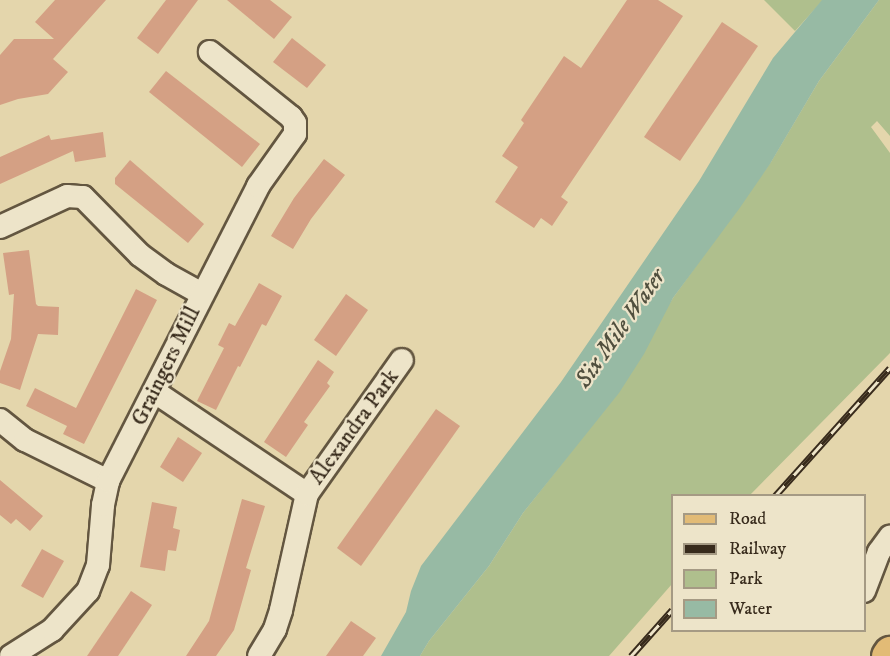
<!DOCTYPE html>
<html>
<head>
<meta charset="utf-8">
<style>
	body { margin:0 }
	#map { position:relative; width:890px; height:656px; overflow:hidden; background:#e4d6ac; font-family:"IM FELL DW Pica",serif }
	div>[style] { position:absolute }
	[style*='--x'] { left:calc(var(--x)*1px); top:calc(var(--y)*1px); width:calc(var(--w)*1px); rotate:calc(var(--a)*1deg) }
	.green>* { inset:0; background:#afbf8d }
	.water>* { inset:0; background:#97baa4 }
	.building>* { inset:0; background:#d4a084 }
	.roads { filter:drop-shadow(2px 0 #635640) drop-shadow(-2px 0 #635640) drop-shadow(0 2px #635640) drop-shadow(0 -2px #635640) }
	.street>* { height:22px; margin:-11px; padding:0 11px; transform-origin:11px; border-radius:11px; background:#ede4c9 }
	.primary>* { height:33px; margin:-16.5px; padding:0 16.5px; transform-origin:16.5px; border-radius:16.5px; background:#e2bb76 }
	.rail>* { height:7px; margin-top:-3.5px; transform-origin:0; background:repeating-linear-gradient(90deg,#ede4c9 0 14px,#382b1c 0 28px); box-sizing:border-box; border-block:2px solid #382b1c }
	span { translate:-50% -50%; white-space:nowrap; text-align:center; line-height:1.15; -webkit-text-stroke:4.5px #ede4c9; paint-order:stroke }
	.street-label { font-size:22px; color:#382b1c }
	.water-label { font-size:24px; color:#504f3e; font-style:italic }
	.legend { position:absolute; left:671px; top:494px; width:195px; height:138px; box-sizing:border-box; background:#ede4c9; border:2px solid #a59a84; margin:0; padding:8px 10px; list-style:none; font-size:18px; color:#382b1c }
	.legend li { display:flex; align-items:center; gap:12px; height:30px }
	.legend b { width:30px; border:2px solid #a59a84 }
</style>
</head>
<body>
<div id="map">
	<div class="green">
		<div style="clip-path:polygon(764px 0,823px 0,795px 31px)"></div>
		<div style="clip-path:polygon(879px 0,890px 0,890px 136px,877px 121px,871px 127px,890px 153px,890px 353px,750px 495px,672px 496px,672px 584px,609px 656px,420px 656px,429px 641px,489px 566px,523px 513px,601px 414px,673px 298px,771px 162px,819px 81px)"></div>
	</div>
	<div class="water">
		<div style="clip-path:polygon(822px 0,879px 0,819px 81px,770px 164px,739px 209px,673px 298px,644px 354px,619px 393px,523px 513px,489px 566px,429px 641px,420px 656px,381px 656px,406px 612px,411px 591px,421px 566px,561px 382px,699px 181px,773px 58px)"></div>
	</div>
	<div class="building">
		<div style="clip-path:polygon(55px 0,106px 0,53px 59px,68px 72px,48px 94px,18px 99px,0 105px,0 55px,14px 39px,54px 39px,35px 22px)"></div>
		<div style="clip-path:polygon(166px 0,198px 0,158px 54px,137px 38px)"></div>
		<div style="clip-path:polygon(227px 0,270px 0,292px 17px,274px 39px)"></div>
		<div style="clip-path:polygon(627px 0,658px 0,683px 16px,561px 197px,568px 202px,552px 226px,541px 218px,534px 228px,495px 202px,518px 167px,502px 156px,524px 123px,521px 120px,564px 56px,581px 68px)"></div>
		<div style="clip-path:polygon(722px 22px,758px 46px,680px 161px,644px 137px)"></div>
		<div style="clip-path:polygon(292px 38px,326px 65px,307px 88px,273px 62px)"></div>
		<div style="clip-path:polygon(166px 71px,260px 144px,242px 167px,149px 92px)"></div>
		<div style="clip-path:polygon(103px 132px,106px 157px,75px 162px,73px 151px,0 184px,0 157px,49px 135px,51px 140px)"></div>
		<div style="clip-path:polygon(324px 159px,345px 175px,311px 219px,293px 249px,271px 236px,294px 198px)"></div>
		<div style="clip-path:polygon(130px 160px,204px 224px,188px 243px,115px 184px,115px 178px)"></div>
		<div style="clip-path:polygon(29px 250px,36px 304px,38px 306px,59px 307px,58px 335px,38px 334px,20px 390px,0 383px,0 371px,11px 339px,14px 294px,9px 295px,3px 253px)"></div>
		<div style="clip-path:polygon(259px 283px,282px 296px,266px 326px,262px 324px,240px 367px,238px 366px,216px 410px,197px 401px,224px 348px,218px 345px,229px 323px,235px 326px)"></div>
		<div style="clip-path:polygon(136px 289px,157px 300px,84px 444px,63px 434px,67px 426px,26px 406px,35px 388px,76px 408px)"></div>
		<div style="clip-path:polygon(346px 294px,368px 310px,336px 356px,314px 340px)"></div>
		<div style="clip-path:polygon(318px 360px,334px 372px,327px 383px,330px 386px,304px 422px,308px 425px,286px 457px,264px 442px)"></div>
		<div style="clip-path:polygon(436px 409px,460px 426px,361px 566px,337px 548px)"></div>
		<div style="clip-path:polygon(178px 437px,202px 453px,183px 482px,160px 467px)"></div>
		<div style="clip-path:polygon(0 480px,43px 516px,30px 531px,16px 519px,11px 524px,0 515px)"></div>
		<div style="clip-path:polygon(242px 499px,265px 506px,246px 568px,251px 570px,234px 630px,216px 656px,186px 656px,209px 621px)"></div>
		<div style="clip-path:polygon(152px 502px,177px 507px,173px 528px,180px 530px,176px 551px,168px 550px,165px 571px,140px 567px)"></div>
		<div style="clip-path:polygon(42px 549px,64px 561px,43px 598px,21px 586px)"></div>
		<div style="clip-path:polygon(131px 591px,152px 605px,118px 656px,87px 656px)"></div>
		<div style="clip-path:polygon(351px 621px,376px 638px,363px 656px,326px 656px)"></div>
	</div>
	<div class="roads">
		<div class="street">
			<div style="--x:0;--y:227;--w:74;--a:-24.8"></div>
			<div style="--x:67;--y:196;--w:16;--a:4"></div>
			<div style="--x:83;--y:197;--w:81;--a:45.5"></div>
			<div style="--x:140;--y:255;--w:32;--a:36"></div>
			<div style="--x:166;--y:274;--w:41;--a:29.1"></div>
			<div style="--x:155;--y:392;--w:183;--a:33.9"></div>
			<div style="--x:0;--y:420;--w:32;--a:39"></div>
			<div style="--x:25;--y:440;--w:93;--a:26.3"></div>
			<div style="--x:864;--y:591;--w:42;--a:-69"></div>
			<div style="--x:879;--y:552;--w:19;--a:-54"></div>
			<div style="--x:11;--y:656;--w:49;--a:-32.4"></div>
			<div style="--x:52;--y:630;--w:53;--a:-47.3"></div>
			<div style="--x:88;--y:591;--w:28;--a:-69"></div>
			<div style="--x:98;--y:565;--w:60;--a:-85.2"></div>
			<div style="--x:103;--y:505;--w:25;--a:-78"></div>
			<div style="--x:108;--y:481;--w:331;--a:-63"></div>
			<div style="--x:258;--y:186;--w:64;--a:-54.6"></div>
			<div style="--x:295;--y:134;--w:11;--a:-90"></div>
			<div style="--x:295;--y:123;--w:7;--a:-124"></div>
			<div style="--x:291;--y:117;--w:104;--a:-141.3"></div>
			<div style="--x:259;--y:656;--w:31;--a:-59"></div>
			<div style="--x:275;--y:629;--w:20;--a:-72"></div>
			<div style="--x:281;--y:610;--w:119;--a:-77.4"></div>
			<div style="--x:307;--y:494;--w:164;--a:-54.7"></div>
		</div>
		<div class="primary">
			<div style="--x:888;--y:656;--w:4;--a:-56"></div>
		</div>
	</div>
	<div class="rail">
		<div style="--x:775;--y:496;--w:172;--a:-48.1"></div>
		<div style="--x:631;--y:656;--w:62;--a:-48.3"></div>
	</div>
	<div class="street-label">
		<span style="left:166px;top:366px;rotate:-64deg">Graingers Mill</span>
		<span style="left:354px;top:427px;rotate:-54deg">Alexandra Park</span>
	</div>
	<div class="water-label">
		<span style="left:621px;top:329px;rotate:-55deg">Six Mile Water</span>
	</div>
	<ul class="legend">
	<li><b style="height:8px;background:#e2bb76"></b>Road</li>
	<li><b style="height:8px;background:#382b1c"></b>Railway</li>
	<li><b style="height:16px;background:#afbf8d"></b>Park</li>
	<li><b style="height:16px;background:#97baa4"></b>Water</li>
	</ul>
</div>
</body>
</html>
